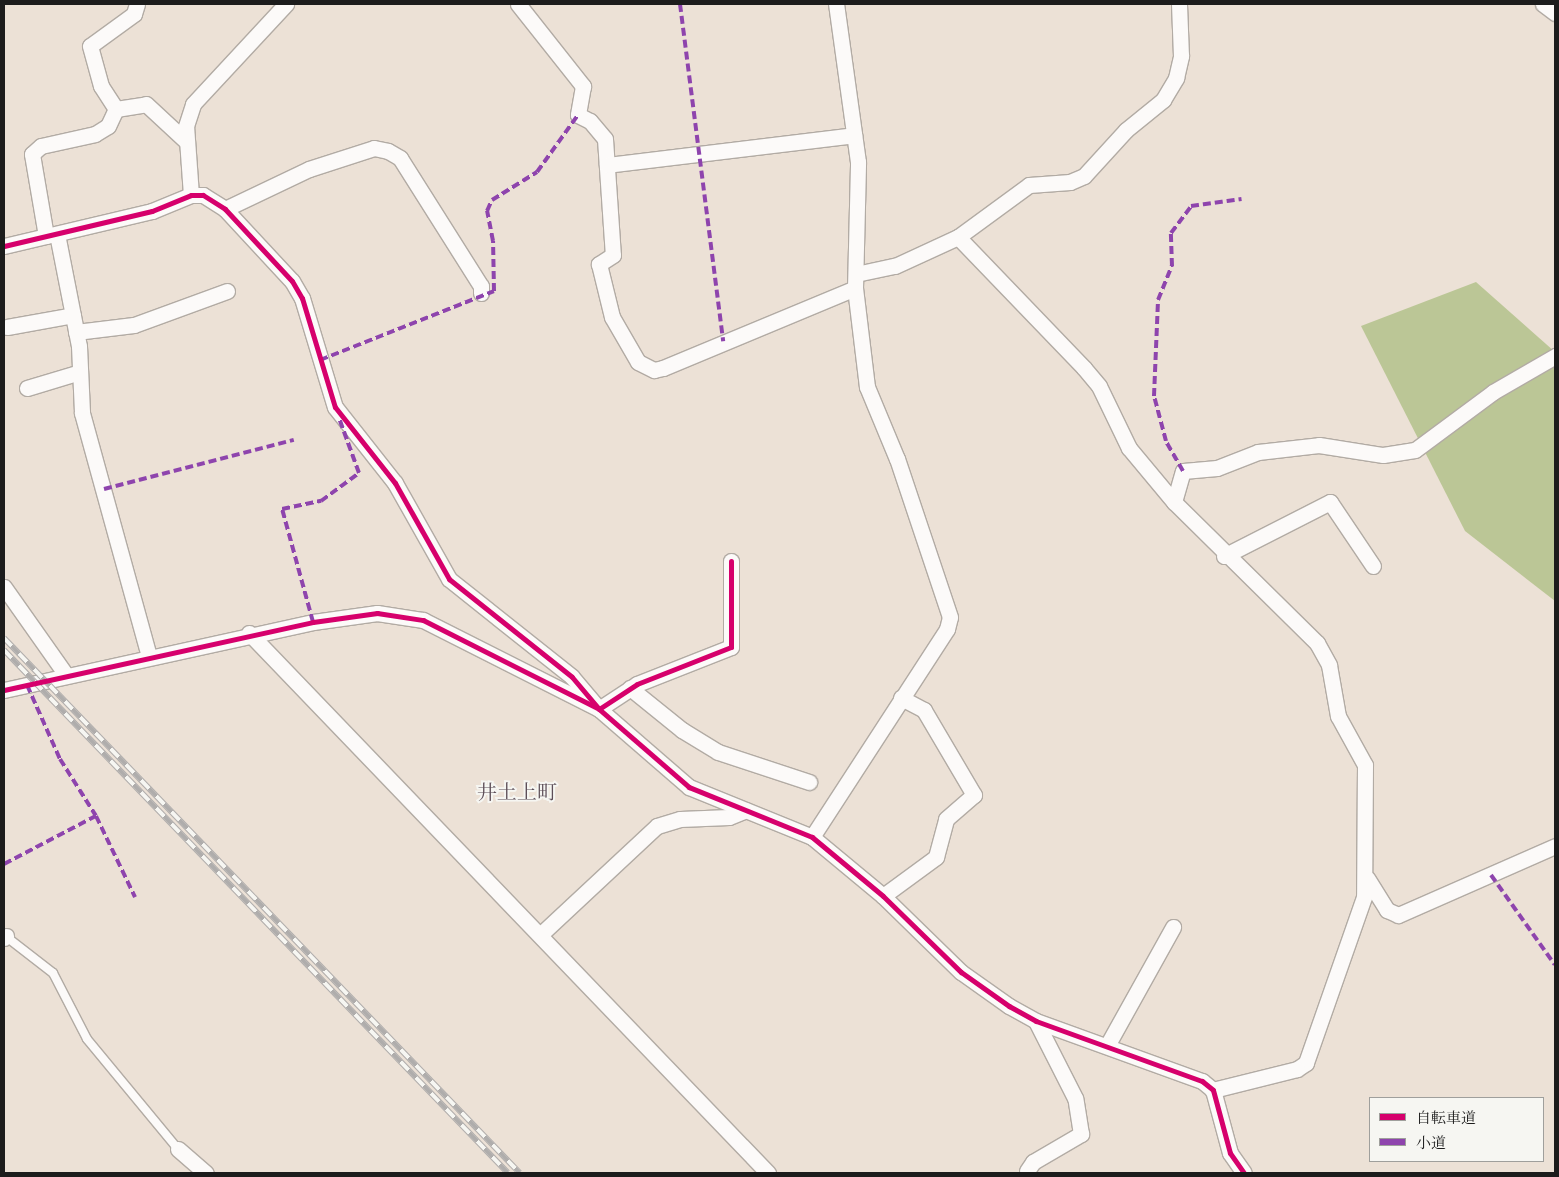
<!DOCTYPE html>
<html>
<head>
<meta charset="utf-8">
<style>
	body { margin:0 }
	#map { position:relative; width:1559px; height:1177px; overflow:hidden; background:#ece1d6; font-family:"Gentium Book Plus","Noto Serif JP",serif }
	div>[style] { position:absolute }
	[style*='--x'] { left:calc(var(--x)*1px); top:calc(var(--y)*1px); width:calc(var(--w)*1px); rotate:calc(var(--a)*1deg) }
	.forest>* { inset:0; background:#bbc696 }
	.roads { filter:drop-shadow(1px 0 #b2aba4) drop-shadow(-1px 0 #b2aba4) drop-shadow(0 1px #b2aba4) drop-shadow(0 -1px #b2aba4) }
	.lane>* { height:8px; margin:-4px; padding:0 4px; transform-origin:4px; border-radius:4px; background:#fcfaf9 }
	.street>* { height:15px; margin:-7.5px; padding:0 7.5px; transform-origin:7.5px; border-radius:7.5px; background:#fcfaf9 }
	.rail>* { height:5.5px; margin-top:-2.75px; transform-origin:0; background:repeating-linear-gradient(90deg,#f6f6f2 0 11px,#afadac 0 22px); box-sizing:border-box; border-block:1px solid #afadac }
	.quiet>* { height:4px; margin-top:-2px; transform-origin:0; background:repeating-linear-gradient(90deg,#8e44ad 0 8px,transparent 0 12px) }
	.cycleway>* { height:5px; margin:-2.5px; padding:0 2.5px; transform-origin:2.5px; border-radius:2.5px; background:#d6006c }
	span { translate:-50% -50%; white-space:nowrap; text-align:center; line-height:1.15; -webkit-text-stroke:4px #f6f6f2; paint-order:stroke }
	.quarter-label { font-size:20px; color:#5d4e58 }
	.frame { position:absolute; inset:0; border:5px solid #1c1c1c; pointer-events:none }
	.legend { position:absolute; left:1369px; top:1097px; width:175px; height:65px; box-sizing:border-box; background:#f6f6f2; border:1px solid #9f9f9c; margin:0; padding:6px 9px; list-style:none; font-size:15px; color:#1c1c1c }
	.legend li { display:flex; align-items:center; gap:10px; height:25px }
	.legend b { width:25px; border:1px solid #9f9f9c }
</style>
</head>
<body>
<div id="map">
	<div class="forest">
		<div style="clip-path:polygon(1476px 282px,1555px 352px,1555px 601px,1465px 531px,1361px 326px)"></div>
	</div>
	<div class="roads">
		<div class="lane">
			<div style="--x:4;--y:935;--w:62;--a:37.8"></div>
			<div style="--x:53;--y:973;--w:74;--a:62.7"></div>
			<div style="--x:87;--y:1039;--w:143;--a:50.4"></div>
		</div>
		<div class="street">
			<div style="--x:137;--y:4;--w:10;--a:107"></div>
			<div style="--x:134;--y:14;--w:54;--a:144"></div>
			<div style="--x:90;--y:46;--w:41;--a:74.6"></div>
			<div style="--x:101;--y:86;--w:27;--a:57"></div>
			<div style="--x:116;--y:109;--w:30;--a:-9"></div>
			<div style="--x:146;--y:104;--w:54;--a:42.8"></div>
			<div style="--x:518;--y:4;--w:105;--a:51.6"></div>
			<div style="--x:583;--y:86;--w:29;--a:100"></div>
			<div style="--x:578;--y:115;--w:13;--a:27"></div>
			<div style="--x:590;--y:121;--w:23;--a:50"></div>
			<div style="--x:605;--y:139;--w:116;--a:86.1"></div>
			<div style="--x:613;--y:255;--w:17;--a:147"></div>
			<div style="--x:599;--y:264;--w:55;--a:76.2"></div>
			<div style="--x:612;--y:317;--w:52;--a:60"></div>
			<div style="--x:638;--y:362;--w:18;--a:27"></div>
			<div style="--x:654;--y:370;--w:9;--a:-13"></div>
			<div style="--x:663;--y:368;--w:208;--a:-22.6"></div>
			<div style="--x:1543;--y:4;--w:15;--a:37"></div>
			<div style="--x:607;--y:165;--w:249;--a:-6.9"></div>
			<div style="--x:191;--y:195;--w:69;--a:-94.1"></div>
			<div style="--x:186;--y:126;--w:23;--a:-72"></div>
			<div style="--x:193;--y:104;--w:137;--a:-47.1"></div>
			<div style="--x:225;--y:209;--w:93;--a:-25.5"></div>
			<div style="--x:309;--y:169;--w:68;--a:-17.9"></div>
			<div style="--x:374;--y:148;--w:14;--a:12"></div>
			<div style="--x:388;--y:151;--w:14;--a:30"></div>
			<div style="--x:400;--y:158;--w:151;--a:57.7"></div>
			<div style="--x:481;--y:286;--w:7;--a:90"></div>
			<div style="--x:57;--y:234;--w:114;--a:78.9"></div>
			<div style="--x:79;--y:346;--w:67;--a:87.4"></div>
			<div style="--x:82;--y:413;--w:253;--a:74.6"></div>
			<div style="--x:46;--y:236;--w:83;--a:-99.7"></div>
			<div style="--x:32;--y:154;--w:12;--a:-42"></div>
			<div style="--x:41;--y:146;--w:55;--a:-12.5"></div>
			<div style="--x:95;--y:134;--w:15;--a:-32"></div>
			<div style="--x:108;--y:126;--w:19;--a:-65"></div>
			<div style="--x:958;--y:237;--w:182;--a:46.1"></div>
			<div style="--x:1084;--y:368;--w:23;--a:50"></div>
			<div style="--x:1099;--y:386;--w:69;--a:64.2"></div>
			<div style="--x:1129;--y:448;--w:70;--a:50.2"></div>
			<div style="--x:1174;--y:502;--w:201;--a:44.6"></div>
			<div style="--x:1317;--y:643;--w:25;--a:61"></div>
			<div style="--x:1329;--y:665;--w:52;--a:80"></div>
			<div style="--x:1338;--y:716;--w:56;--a:61.1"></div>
			<div style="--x:1365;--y:765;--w:132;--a:90.4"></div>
			<div style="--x:1364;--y:897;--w:176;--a:109.3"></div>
			<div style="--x:1306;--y:1063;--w:11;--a:146"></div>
			<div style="--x:1297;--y:1069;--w:87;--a:166"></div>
			<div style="--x:4;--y:246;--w:152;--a:-13.3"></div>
			<div style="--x:152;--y:211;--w:42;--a:-22.3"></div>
			<div style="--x:191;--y:195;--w:12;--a:0"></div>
			<div style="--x:203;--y:195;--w:26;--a:32"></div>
			<div style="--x:225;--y:209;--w:98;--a:47.1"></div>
			<div style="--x:292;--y:281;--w:20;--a:60"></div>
			<div style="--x:302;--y:298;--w:114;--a:73.2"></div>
			<div style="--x:335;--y:407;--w:97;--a:51.7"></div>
			<div style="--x:395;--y:483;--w:110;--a:60.6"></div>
			<div style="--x:449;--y:579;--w:157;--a:38.5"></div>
			<div style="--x:572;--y:677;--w:42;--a:49.8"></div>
			<div style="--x:599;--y:709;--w:45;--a:-33.3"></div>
			<div style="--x:637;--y:684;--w:101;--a:-21.5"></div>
			<div style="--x:731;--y:647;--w:86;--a:-90"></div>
			<div style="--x:856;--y:274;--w:40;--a:-12"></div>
			<div style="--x:895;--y:266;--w:69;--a:-24.7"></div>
			<div style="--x:958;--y:237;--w:88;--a:-36.2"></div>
			<div style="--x:1029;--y:185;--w:41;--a:-4.2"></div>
			<div style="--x:1070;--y:182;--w:15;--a:-23"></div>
			<div style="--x:1084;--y:176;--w:62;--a:-47.6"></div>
			<div style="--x:1126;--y:130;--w:48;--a:-39"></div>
			<div style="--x:1163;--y:100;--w:26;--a:-59"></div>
			<div style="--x:1176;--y:78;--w:23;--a:-77"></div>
			<div style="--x:1181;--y:56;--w:52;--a:-92.2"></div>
			<div style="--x:7;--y:327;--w:67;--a:-10.3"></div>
			<div style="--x:76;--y:332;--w:58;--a:-6.9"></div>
			<div style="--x:134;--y:325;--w:99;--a:-20.1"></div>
			<div style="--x:27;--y:388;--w:55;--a:-16.8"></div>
			<div style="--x:1174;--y:502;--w:32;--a:-74"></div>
			<div style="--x:1183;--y:471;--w:34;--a:-5"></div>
			<div style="--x:1217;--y:468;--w:44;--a:-21.3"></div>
			<div style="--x:1258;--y:452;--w:61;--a:-6.5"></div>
			<div style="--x:1319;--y:445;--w:65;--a:8.9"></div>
			<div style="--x:1383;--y:455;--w:32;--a:-9"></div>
			<div style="--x:1415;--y:450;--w:97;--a:-36.6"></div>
			<div style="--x:1493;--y:392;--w:72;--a:-30.1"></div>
			<div style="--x:1224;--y:556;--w:119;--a:-27"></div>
			<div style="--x:1330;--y:502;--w:77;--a:56.1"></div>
			<div style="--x:4;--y:587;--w:108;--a:54.8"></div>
			<div style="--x:249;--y:633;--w:749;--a:46.14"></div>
			<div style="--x:630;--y:688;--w:67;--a:38.9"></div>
			<div style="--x:682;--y:730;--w:42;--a:31.4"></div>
			<div style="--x:718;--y:752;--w:96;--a:18.2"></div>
			<div style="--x:4;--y:690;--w:316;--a:-12.4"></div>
			<div style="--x:313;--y:622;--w:65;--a:-8"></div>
			<div style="--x:377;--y:613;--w:47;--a:8.7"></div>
			<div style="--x:423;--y:620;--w:197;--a:26.8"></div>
			<div style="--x:599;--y:709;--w:119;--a:40.9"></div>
			<div style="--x:689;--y:787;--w:133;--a:22.1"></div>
			<div style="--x:812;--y:837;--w:92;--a:39.7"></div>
			<div style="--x:883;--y:896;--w:109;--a:44.3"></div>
			<div style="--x:961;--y:972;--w:59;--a:35.3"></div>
			<div style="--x:1009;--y:1006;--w:31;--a:29"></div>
			<div style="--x:1036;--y:1021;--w:177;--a:19.9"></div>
			<div style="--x:1202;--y:1081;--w:14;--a:39"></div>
			<div style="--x:1213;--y:1090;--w:65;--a:74.9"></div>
			<div style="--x:1230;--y:1153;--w:24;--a:55"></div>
			<div style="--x:812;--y:837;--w:248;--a:-57"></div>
			<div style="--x:947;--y:629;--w:12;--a:-76"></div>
			<div style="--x:950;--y:617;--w:167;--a:-108.5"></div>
			<div style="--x:897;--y:459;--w:78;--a:-112.6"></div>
			<div style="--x:867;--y:387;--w:100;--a:-96.9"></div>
			<div style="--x:855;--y:288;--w:126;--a:-88.6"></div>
			<div style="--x:858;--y:162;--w:160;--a:-97.9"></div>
			<div style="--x:1367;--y:878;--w:38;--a:58"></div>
			<div style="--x:1387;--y:910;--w:12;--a:24"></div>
			<div style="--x:1398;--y:915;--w:171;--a:-23.7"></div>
			<div style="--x:883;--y:896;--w:66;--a:-36.3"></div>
			<div style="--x:936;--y:857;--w:39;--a:-75"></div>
			<div style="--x:946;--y:819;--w:37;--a:-41"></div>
			<div style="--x:974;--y:795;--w:99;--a:-120.5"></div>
			<div style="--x:924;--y:710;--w:26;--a:-152"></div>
			<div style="--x:540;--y:935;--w:160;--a:-43"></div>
			<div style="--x:657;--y:826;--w:24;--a:-17"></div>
			<div style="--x:680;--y:819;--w:49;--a:-2.3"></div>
			<div style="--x:729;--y:817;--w:18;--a:-22"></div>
			<div style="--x:4;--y:938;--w:3;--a:-45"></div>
			<div style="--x:1108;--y:1044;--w:134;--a:-60.9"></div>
			<div style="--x:178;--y:1149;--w:37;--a:41"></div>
			<div style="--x:1027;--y:1171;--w:11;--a:-56"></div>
			<div style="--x:1033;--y:1162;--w:56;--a:-30.3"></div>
			<div style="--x:1081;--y:1134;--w:36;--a:-99"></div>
			<div style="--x:1075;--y:1098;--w:86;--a:-116.9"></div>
		</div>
	</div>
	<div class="rail">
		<div style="--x:4;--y:638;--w:743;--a:46.04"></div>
		<div style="--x:4;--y:650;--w:726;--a:46.06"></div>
	</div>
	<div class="quiet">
		<div style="--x:680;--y:4;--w:340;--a:82.7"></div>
		<div style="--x:320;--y:360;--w:187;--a:-21.6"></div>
		<div style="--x:494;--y:291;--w:50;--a:-91.1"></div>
		<div style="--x:493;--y:241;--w:31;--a:-101"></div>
		<div style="--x:487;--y:211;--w:12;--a:-66"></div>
		<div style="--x:492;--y:200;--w:53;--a:-31.9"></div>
		<div style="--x:537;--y:172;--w:70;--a:-54.3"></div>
		<div style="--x:1183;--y:471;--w:34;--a:-120"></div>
		<div style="--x:1166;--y:441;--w:47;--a:-104.9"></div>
		<div style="--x:1154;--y:396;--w:96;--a:-87.6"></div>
		<div style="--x:1158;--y:300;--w:37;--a:-68"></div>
		<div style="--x:1172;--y:266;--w:33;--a:-92"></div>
		<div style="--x:1171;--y:233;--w:34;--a:-53"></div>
		<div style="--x:1191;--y:206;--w:51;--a:-7.8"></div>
		<div style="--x:104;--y:489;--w:196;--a:-14.5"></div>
		<div style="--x:313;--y:622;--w:117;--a:-105.3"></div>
		<div style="--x:282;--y:509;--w:40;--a:-12"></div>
		<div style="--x:321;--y:501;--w:47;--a:-36.4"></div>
		<div style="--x:359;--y:473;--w:59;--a:-110"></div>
		<div style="--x:27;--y:685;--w:81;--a:66"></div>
		<div style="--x:60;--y:759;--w:67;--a:57.7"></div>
		<div style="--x:96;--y:816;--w:90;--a:64.3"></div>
		<div style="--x:4;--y:864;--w:104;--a:-27.6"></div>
		<div style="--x:1491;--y:875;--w:110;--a:54.6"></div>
	</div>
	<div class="cycleway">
		<div style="--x:4;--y:246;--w:152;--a:-13.3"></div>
		<div style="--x:152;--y:211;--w:42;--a:-22.3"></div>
		<div style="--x:191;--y:195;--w:12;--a:0"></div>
		<div style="--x:203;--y:195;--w:26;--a:32"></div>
		<div style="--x:225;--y:209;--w:98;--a:47.1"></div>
		<div style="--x:292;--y:281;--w:20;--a:60"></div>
		<div style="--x:302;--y:298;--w:114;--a:73.2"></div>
		<div style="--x:335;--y:407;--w:97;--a:51.7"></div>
		<div style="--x:395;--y:483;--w:110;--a:60.6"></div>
		<div style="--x:449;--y:579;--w:157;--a:38.5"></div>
		<div style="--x:572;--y:677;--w:42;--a:49.8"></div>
		<div style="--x:599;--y:709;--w:45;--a:-33.3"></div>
		<div style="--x:637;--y:684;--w:101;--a:-21.5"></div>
		<div style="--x:731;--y:647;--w:86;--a:-90"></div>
		<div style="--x:4;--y:690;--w:316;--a:-12.4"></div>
		<div style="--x:313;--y:622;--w:65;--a:-8"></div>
		<div style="--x:377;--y:613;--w:47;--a:8.7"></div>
		<div style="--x:423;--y:620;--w:197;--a:26.8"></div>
		<div style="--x:599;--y:709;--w:119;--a:40.9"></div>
		<div style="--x:689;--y:787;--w:133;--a:22.1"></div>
		<div style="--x:812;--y:837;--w:92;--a:39.7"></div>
		<div style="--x:883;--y:896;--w:109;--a:44.3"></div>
		<div style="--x:961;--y:972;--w:59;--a:35.3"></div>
		<div style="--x:1009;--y:1006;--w:31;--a:29"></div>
		<div style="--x:1036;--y:1021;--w:177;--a:19.9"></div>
		<div style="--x:1202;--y:1081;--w:14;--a:39"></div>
		<div style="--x:1213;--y:1090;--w:65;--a:74.9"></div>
		<div style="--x:1230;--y:1153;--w:24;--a:55"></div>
	</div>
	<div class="quarter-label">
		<span style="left:517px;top:791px">井土上町</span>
	</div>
	<div class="frame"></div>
	<ul class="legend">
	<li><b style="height:6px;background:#d6006c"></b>自転車道</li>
	<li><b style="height:6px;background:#8e44ad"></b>小道</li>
	</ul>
</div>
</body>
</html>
